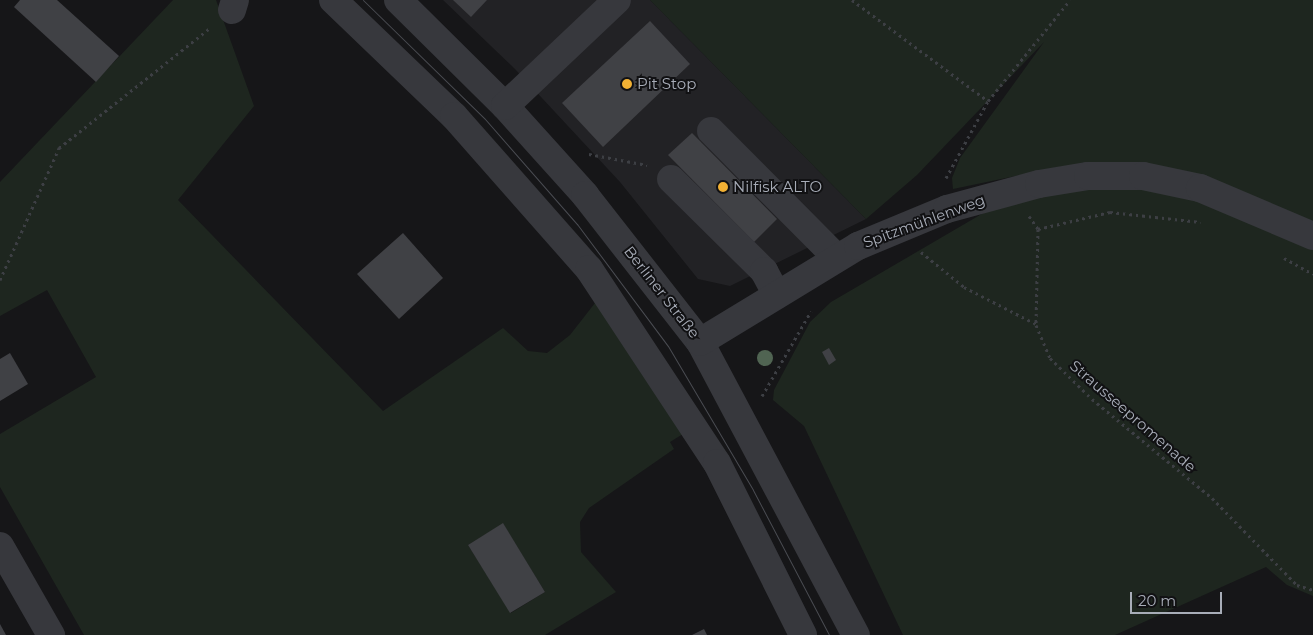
<!DOCTYPE html>
<html>
<head>
<meta charset="utf-8">
<style>
	body { margin:0 }
	#map { position:relative; width:1313px; height:635px; overflow:hidden; background:#161618; font-family:Montserrat,sans-serif }
	div>[style] { position:absolute }
	[style*='--x'] { left:calc(var(--x)*1px); top:calc(var(--y)*1px); width:calc(var(--w)*1px); rotate:calc(var(--a)*1deg) }
	.built>* { inset:0; background:#222225 }
	.green>* { inset:0; background:#1e261f }
	.building>* { inset:0; background:#404145 }
	.path>* { height:3px; margin-top:-1.5px; transform-origin:0; background:repeating-linear-gradient(90deg,#3d3f44 0 2.5px,transparent 0 6.5px) }
	.minor>* { height:28px; margin:-14px; padding:0 14px; transform-origin:14px; border-radius:14px; background:#37383d }
	.tram>* { height:1px; margin:-0.5px; padding:0 0.5px; transform-origin:0.5px; border-radius:0.5px; background:#4a4c52 }
	.trees>* { width:16px; height:16px; margin:-8px; border-radius:50%; background:#506452 }
	.dots>* { width:14px; height:14px; translate:-50% -50%; box-sizing:border-box; border:2px solid #111113; border-radius:50% }
	span { translate:-50% -50%; white-space:nowrap; text-align:center; line-height:1.15; -webkit-text-stroke:4px #111113; paint-order:stroke }
	.poi-label { font-size:15px; color:#a8adb8 }
	.left { translate:0 -50%; text-align:left }
	.street-label { font-size:15px; color:#a8adb8 }
	.scale { position:absolute; left:1130px; top:592px; width:92px; height:22px; box-sizing:border-box; border:2px solid #a8adb8; border-top:0; padding-left:6px; font-size:15px; line-height:18px; white-space:nowrap; color:#a8adb8; -webkit-text-stroke:4px #111113; paint-order:stroke }
</style>
</head>
<body>
<div id="map">
	<div class="built">
		<div style="clip-path:polygon(443px 0,650px 0,866px 219px,730px 286px,698px 279px,620px 182px,515px 69px)"></div>
	</div>
	<div class="green">
		<div style="clip-path:polygon(evenodd,173px 0,216px 0,254px 106px,178px 200px,383px 411px,503px 328px,528px 351px,547px 353px,570px 335px,602px 294px,691px 429px,670px 442px,674px 449px,589px 508px,580px 522px,581px 552px,616px 592px,545px 635px,84px 635px,0 487px,0 434px,96px 377px,47px 290px,0 316px,0 182px,173px 0,503px 524px,545px 592px,511px 613px,468px 545px,503px 524px)"></div>
		<div style="clip-path:polygon(650px 0,1313px 0,1313px 596px,1287px 585px,1266px 567px,1115px 635px,903px 635px,804px 426px,773px 400px,774px 390px,810px 322px,831px 302px,1064px 166px,953px 189px,952px 178px,960px 158px,1044px 42px,917px 175px,866px 219px)"></div>
	</div>
	<div class="building">
		<div style="clip-path:polygon(20px 0,57px 0,119px 56px,96px 82px,14px 7px)"></div>
		<div style="clip-path:polygon(453px 0,487px 0,471px 17px)"></div>
		<div style="clip-path:polygon(650px 21px,690px 64px,603px 147px,562px 103px)"></div>
		<div style="clip-path:polygon(692px 133px,777px 219px,754px 242px,668px 155px)"></div>
		<div style="clip-path:polygon(403px 233px,443px 278px,399px 319px,357px 274px)"></div>
		<div style="clip-path:polygon(829px 348px,836px 360px,829px 365px,822px 352px)"></div>
		<div style="clip-path:polygon(10px 353px,28px 384px,0 401px,0 359px)"></div>
		<div style="clip-path:polygon(503px 523px,545px 592px,510px 613px,468px 545px)"></div>
		<div style="clip-path:polygon(0 624px,6px 635px,0 635px)"></div>
		<div style="clip-path:polygon(704px 629px,707px 635px,692px 635px)"></div>
	</div>
	<div class="path">
		<div style="--x:852;--y:0;--w:169;--a:36.6"></div>
		<div style="--x:589;--y:154;--w:59;--a:10.7"></div>
		<div style="--x:946;--y:178;--w:88;--a:-61.4"></div>
		<div style="--x:988;--y:101;--w:130;--a:-50.9"></div>
		<div style="--x:1029;--y:216;--w:16;--a:55"></div>
		<div style="--x:1038;--y:229;--w:96;--a:91.2"></div>
		<div style="--x:1036;--y:325;--w:36;--a:67"></div>
		<div style="--x:1050;--y:358;--w:59;--a:44.3"></div>
		<div style="--x:1092;--y:399;--w:156;--a:39.5"></div>
		<div style="--x:1212;--y:498;--w:122;--a:45.7"></div>
		<div style="--x:1297;--y:585;--w:17;--a:17"></div>
		<div style="--x:1038;--y:229;--w:74;--a:-13.3"></div>
		<div style="--x:1110;--y:212;--w:91;--a:6.3"></div>
		<div style="--x:921;--y:252;--w:55;--a:39.1"></div>
		<div style="--x:964;--y:287;--w:81;--a:27.2"></div>
		<div style="--x:1284;--y:258;--w:33;--a:29"></div>
		<div style="--x:0;--y:280;--w:145;--a:-65.9"></div>
		<div style="--x:59;--y:148;--w:193;--a:-38.5"></div>
		<div style="--x:762;--y:396;--w:98;--a:-60"></div>
	</div>
	<div class="minor">
		<div style="--x:333;--y:0;--w:168;--a:43.8"></div>
		<div style="--x:454;--y:116;--w:204;--a:48.6"></div>
		<div style="--x:589;--y:269;--w:232;--a:56.6"></div>
		<div style="--x:717;--y:463;--w:192;--a:63.4"></div>
		<div style="--x:398;--y:0;--w:151;--a:44.7"></div>
		<div style="--x:505;--y:106;--w:120;--a:48"></div>
		<div style="--x:585;--y:195;--w:187;--a:52"></div>
		<div style="--x:700;--y:342;--w:332;--a:62"></div>
		<div style="--x:232;--y:10;--w:10;--a:-73"></div>
		<div style="--x:505;--y:106;--w:154;--a:-43.4"></div>
		<div style="--x:711;--y:131;--w:179;--a:45.2"></div>
		<div style="--x:671;--y:179;--w:131;--a:44.7"></div>
		<div style="--x:764;--y:271;--w:27;--a:62"></div>
		<div style="--x:700;--y:342;--w:185;--a:-31.3"></div>
		<div style="--x:858;--y:246;--w:96;--a:-22.6"></div>
		<div style="--x:947;--y:209;--w:95;--a:-15.2"></div>
		<div style="--x:1039;--y:184;--w:50;--a:-9.3"></div>
		<div style="--x:1088;--y:176;--w:55;--a:0"></div>
		<div style="--x:1143;--y:176;--w:58;--a:11.9"></div>
		<div style="--x:1200;--y:188;--w:123;--a:23"></div>
		<div style="--x:0;--y:546;--w:103;--a:60.2"></div>
	</div>
	<div class="tram">
		<div style="--x:363;--y:0;--w:170;--a:44.3"></div>
		<div style="--x:485;--y:119;--w:140;--a:48.8"></div>
		<div style="--x:577;--y:224;--w:152;--a:53.3"></div>
		<div style="--x:668;--y:346;--w:167;--a:59.4"></div>
		<div style="--x:753;--y:490;--w:164;--a:62.3"></div>
	</div>
	<div class="trees">
		<div style="left:765px;top:358px"></div>
	</div>
	<div class="dots">
		<div style="left:627px;top:84px;background:#f2b134"></div>
		<div style="left:723px;top:187px;background:#f2b134"></div>
	</div>
	<div class="poi-label">
		<span class="left" style="left:637px;top:84px">Pit Stop</span>
		<span class="left" style="left:733px;top:187px">Nilfisk ALTO</span>
	</div>
	<div class="street-label">
		<span style="left:924px;top:221px;rotate:-20deg">Spitzmühlenweg</span>
		<span style="left:662px;top:292px;rotate:52deg">Berliner Straße</span>
		<span style="left:1133px;top:416px;rotate:41deg">Strausseepromenade</span>
	</div>
	<div class="scale">20 m</div>
</div>
</body>
</html>
